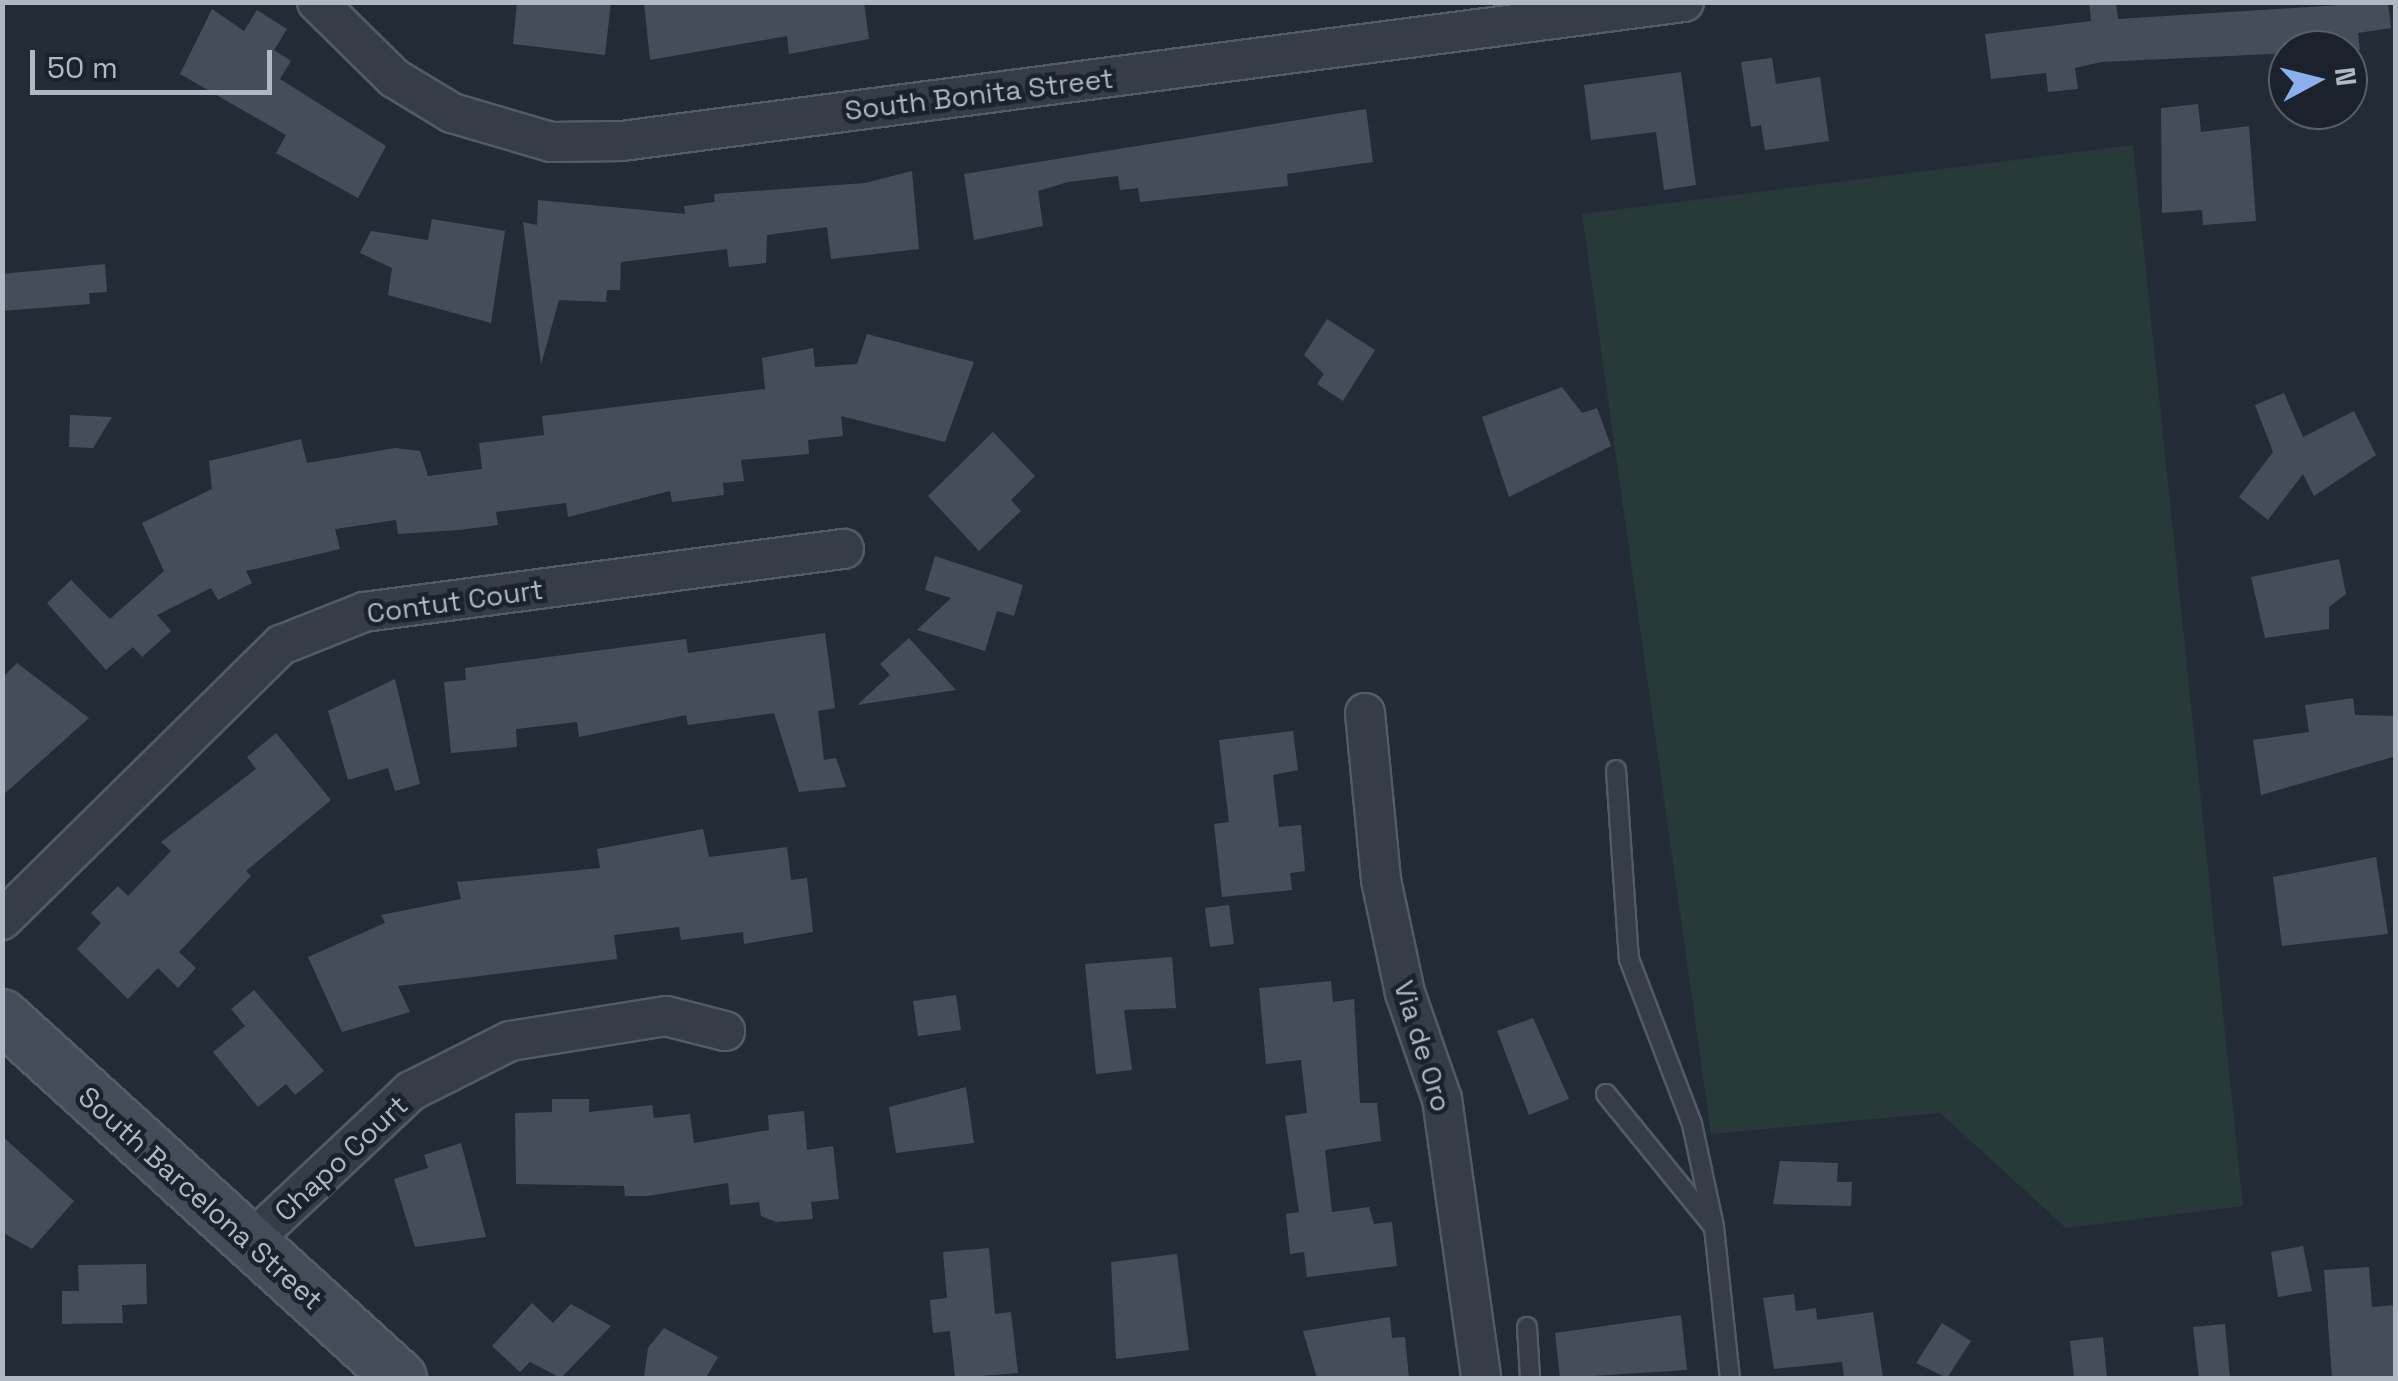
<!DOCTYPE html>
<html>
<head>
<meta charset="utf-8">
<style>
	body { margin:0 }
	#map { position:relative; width:2398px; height:1381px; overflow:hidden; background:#232b36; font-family:"Space Grotesk",sans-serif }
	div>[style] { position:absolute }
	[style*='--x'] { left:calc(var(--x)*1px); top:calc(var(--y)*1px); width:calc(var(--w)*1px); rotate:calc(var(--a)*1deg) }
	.green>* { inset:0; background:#273939 }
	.building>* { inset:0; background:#444e5b }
	.roads { filter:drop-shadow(2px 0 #535b65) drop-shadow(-2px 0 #535b65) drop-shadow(0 2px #535b65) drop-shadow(0 -2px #535b65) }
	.service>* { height:18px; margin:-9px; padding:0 9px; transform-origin:9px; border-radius:9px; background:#363d47 }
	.minor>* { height:38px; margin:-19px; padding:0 19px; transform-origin:19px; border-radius:19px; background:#363d47 }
	.secondary>* { height:52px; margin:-26px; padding:0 26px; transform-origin:26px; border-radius:26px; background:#444c5a }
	span { translate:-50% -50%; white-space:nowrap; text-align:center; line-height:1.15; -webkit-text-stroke:9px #1b222c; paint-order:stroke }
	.street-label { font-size:28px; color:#b0b8c3 }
	.frame { position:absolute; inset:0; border:5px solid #b0b8c3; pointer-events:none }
	.north { position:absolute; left:2268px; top:30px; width:100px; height:100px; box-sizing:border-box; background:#1b222c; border:2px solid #575e68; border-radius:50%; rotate:83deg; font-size:28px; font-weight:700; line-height:40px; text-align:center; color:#b0b8c3 }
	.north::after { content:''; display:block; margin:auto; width:35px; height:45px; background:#8bb0ee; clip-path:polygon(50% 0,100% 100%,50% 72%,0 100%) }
	.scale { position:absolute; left:30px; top:50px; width:242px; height:45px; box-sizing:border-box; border:5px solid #b0b8c3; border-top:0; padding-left:12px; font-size:30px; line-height:35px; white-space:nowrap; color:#b0b8c3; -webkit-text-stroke:8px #1b222c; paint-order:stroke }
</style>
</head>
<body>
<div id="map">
	<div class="green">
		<div style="clip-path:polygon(2133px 145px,2243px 1206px,2066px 1228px,1940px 1113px,1711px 1134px,1582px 214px)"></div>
	</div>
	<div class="building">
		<div style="clip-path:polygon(541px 2px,611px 2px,605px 55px,513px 44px,517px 3px)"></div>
		<div style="clip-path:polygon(644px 2px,864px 2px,869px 39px,789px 54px,787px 36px,650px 60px)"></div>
		<div style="clip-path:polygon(2089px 2px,2116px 2px,2118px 19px,2388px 2px,2391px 28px,2358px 33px,2360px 50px,2101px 62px,2075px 68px,2078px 89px,2048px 92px,2046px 73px,1991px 79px,1985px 34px,2091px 21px)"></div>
		<div style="clip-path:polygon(212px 9px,244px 31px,257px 10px,287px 29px,274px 50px,291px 61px,280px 79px,386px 146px,358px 198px,276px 153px,286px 135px,180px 74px)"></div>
		<div style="clip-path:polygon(1772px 58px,1776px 84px,1820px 77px,1829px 141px,1765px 150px,1761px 125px,1751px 127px,1741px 62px)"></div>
		<div style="clip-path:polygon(1681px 72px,1696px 185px,1664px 190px,1656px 132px,1591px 140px,1584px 85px)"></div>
		<div style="clip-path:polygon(2198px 104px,2201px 132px,2249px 126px,2256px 221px,2203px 225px,2202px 210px,2162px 213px,2161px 108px)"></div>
		<div style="clip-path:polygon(1366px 109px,1373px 162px,1287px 174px,1288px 186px,1140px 202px,1138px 188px,1120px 190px,1118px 176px,1068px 182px,1038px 191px,1043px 226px,974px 240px,964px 174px)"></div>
		<div style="clip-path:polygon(912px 171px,919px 249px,831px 259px,827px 227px,767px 235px,766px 263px,729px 267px,727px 249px,621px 262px,620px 290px,607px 290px,606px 302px,559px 300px,541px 365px,523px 222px,537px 225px,538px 200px,685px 214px,684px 206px,715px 202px,714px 194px,865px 183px)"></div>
		<div style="clip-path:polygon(432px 219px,505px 231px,491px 323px,388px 295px,392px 268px,360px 253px,371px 231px,428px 240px)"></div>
		<div style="clip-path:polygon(105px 264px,107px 292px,89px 293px,90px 304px,2px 311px,2px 274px)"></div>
		<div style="clip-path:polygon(1327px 319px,1375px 350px,1343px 401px,1317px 384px,1324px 374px,1304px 355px)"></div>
		<div style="clip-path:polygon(867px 334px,974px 362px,945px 442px,841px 416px,843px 436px,808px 440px,809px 454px,741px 460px,744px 481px,723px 483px,724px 495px,672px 502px,670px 491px,568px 517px,566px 503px,496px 512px,498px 525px,459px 530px,398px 534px,396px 520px,335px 529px,340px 549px,246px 571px,252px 583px,218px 600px,211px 588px,157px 615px,171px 631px,142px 657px,133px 647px,106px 670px,47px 603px,71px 580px,110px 619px,164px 571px,142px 523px,212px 489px,209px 461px,301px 439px,307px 463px,395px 448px,420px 451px,428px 476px,482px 469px,479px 443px,544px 435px,542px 416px,765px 389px,762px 358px,813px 348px,815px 367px,857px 364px)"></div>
		<div style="clip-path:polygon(1562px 387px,1582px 413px,1597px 408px,1611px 446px,1509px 497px,1482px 417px)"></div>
		<div style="clip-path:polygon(2284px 393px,2303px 437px,2354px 411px,2376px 455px,2314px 496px,2303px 474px,2268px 520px,2239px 497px,2273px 452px,2255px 405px)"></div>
		<div style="clip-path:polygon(70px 415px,112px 417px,93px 448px,69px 447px)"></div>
		<div style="clip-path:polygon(993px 432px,1035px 476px,1011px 500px,1021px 511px,979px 551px,928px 496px)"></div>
		<div style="clip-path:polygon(935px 556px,1023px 585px,1014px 616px,997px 611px,985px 651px,917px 630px,951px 598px,925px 590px)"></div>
		<div style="clip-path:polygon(2339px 559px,2346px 594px,2329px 607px,2329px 629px,2265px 638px,2251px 577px)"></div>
		<div style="clip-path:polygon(825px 633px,835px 708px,818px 711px,824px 760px,836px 758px,846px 787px,799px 792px,774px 713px,688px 725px,686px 715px,579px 737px,577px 722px,516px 729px,517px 747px,451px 753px,444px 682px,466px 680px,465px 668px,686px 639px,688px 653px)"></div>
		<div style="clip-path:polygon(909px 638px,956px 690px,857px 705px,890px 675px,880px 664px)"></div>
		<div style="clip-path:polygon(17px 663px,89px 718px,2px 796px,2px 678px)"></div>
		<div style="clip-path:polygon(395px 679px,420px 784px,395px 791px,388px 768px,348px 780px,328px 711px)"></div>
		<div style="clip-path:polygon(2353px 698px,2355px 715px,2396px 716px,2396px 756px,2261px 795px,2253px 740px,2309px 732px,2305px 705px)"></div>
		<div style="clip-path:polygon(1293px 731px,1298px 770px,1273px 775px,1279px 827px,1301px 825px,1305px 871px,1290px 873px,1292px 890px,1222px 897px,1214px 824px,1229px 822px,1219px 740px)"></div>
		<div style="clip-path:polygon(276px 733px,331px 800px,246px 871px,251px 876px,179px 952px,196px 968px,178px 988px,158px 968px,128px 999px,77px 949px,101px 923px,91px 913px,118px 886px,128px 896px,171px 851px,161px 842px,256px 769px,247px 757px)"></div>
		<div style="clip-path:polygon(703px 829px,709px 857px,787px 847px,791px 880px,807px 878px,813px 932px,744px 944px,743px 932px,681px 940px,679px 927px,614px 935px,617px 959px,398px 986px,410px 1012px,342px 1032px,308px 957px,385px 923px,381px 915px,461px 899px,457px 882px,600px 868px,597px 849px)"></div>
		<div style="clip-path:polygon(2376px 857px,2388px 934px,2282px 946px,2273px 877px)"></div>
		<div style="clip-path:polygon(1229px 905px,1234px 944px,1210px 947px,1205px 908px)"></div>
		<div style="clip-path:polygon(1172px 957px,1176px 1008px,1124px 1010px,1132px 1070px,1096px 1074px,1085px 964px)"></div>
		<div style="clip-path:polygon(1331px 981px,1333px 1002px,1354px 999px,1360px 1103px,1377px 1103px,1381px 1141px,1325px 1150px,1332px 1212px,1369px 1207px,1374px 1224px,1392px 1222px,1397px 1266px,1307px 1277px,1304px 1252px,1290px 1254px,1286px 1214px,1299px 1212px,1285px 1116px,1307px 1113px,1301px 1060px,1266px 1064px,1259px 988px)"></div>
		<div style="clip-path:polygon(254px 990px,324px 1071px,295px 1095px,286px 1084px,258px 1107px,213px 1052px,245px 1026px,231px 1009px)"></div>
		<div style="clip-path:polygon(956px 995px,961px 1030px,918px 1036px,913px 1001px)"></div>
		<div style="clip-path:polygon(1533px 1018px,1569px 1099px,1529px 1115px,1497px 1031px)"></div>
		<div style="clip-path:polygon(966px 1087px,974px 1143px,896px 1153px,889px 1107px)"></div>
		<div style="clip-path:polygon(552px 1099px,589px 1099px,589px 1112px,652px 1105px,654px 1118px,690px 1114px,694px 1143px,769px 1130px,768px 1115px,804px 1111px,807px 1150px,833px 1146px,839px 1199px,811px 1202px,813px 1219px,776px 1222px,761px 1216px,759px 1202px,730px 1205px,728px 1183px,647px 1196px,625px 1196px,624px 1186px,516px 1184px,515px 1113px,552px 1112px)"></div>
		<div style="clip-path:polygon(2px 1136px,74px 1201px,32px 1249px,2px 1232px)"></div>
		<div style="clip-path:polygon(461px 1143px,486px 1237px,415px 1247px,394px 1179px,428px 1168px,424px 1155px)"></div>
		<div style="clip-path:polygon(1780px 1161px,1838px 1163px,1837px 1182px,1852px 1182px,1851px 1206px,1773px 1204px)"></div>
		<div style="clip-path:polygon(2303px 1246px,2312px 1291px,2278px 1297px,2271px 1252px)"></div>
		<div style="clip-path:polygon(989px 1248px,995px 1314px,1011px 1312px,1018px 1373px,955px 1378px,950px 1331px,933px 1333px,930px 1300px,947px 1298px,943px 1252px)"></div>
		<div style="clip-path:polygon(1177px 1254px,1189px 1350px,1116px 1359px,1111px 1262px)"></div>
		<div style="clip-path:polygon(146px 1264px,147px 1304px,122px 1305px,123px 1323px,62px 1324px,62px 1291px,79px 1291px,78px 1265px)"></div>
		<div style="clip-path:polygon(2369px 1267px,2372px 1307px,2396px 1305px,2396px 1378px,2332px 1378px,2324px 1270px)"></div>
		<div style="clip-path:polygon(1794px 1294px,1796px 1311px,1816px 1308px,1817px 1320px,1873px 1312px,1883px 1378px,1844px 1378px,1842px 1362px,1774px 1369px,1763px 1298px)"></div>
		<div style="clip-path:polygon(532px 1303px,553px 1323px,571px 1304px,611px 1326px,561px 1378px,530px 1362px,520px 1372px,492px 1346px)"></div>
		<div style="clip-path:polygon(1681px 1315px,1687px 1370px,1560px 1378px,1555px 1333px)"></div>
		<div style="clip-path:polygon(1390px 1317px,1392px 1338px,1405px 1337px,1409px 1378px,1317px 1378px,1303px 1331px)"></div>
		<div style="clip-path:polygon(1942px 1323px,1971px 1341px,1947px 1378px,1916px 1363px)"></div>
		<div style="clip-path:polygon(2225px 1324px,2230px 1378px,2199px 1378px,2193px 1327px)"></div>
		<div style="clip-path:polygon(664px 1328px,718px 1357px,706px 1378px,644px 1378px,648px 1348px)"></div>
		<div style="clip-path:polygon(2103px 1337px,2107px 1378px,2074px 1378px,2070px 1341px)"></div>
	</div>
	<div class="roads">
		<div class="service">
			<div style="--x:1616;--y:770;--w:189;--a:86.1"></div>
			<div style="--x:1629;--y:959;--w:177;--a:69.1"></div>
			<div style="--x:1692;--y:1124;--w:105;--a:77.9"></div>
			<div style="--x:1606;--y:1094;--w:171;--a:50.9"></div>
			<div style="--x:1714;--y:1227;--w:152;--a:84"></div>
			<div style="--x:1527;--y:1327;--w:51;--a:86.6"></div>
		</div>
		<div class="minor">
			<div style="--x:317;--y:2;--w:108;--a:44.6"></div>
			<div style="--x:394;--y:78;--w:68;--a:31.1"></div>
			<div style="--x:452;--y:113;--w:103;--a:16.3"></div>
			<div style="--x:551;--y:142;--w:71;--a:-0.8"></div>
			<div style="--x:622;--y:141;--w:1071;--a:-7.46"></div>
			<div style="--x:1365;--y:713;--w:168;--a:84.5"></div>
			<div style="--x:1381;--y:880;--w:116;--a:78"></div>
			<div style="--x:1405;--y:993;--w:112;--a:70.8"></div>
			<div style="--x:1442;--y:1099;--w:282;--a:82"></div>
			<div style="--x:2;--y:920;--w:392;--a:-44.6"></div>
			<div style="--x:281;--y:645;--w:89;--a:-21.7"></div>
			<div style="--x:364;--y:612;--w:484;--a:-7.5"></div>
			<div style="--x:248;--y:1244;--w:224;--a:-43.2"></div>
			<div style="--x:411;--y:1091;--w:111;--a:-26.8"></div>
			<div style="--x:510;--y:1041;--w:158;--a:-9.1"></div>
			<div style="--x:666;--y:1016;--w:61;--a:14.3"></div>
		</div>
		<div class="secondary">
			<div style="--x:2;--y:1016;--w:538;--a:42.29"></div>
		</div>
	</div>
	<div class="street-label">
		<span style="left:979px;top:94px;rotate:-7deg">South Bonita Street</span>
		<span style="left:455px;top:601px;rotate:-8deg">Contut Court</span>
		<span style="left:1423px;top:1046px;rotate:73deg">Via de Oro</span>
		<span style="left:341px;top:1158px;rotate:-43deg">Chapo Court</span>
		<span style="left:201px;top:1198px;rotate:42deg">South Barcelona Street</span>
	</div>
	<div class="frame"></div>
	<div class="north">N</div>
	<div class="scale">50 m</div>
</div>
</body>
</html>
